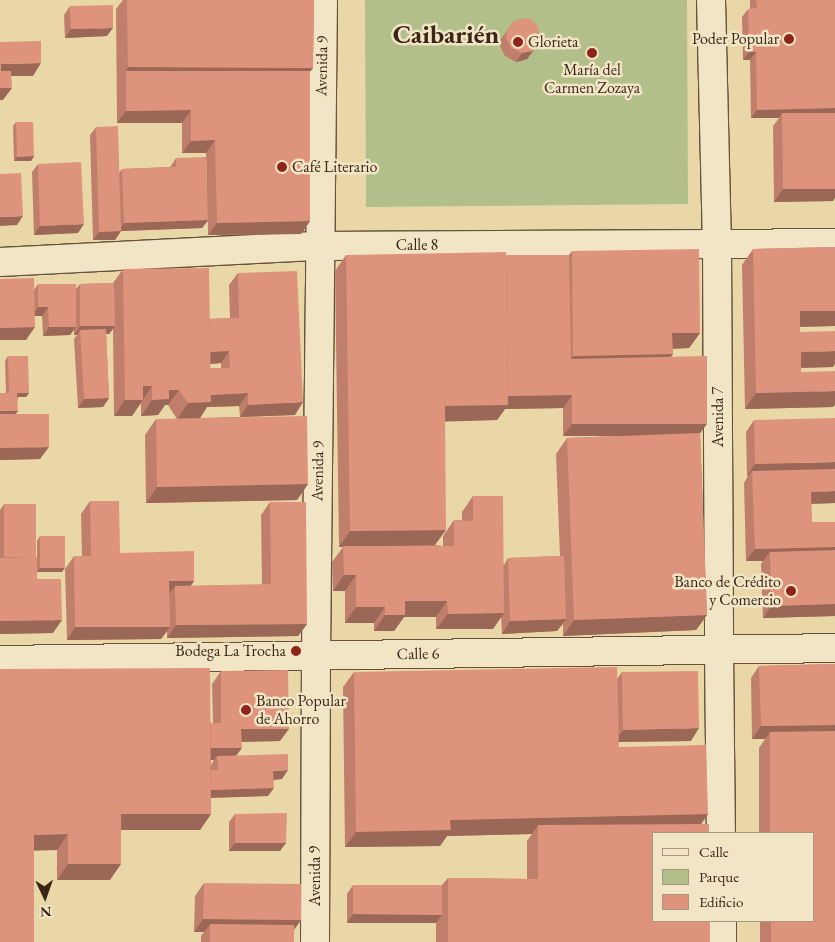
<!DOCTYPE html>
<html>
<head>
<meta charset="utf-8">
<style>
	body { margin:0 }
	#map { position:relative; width:835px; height:942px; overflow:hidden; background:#ead7a8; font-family:"EB Garamond",serif }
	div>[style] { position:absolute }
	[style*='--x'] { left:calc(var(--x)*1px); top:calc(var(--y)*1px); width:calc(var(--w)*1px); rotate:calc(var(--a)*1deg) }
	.green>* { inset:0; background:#b2bf8b }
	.roads { filter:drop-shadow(1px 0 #66523b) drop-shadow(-1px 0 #66523b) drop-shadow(0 1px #66523b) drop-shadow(0 -1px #66523b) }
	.street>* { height:28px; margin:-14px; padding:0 14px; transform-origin:14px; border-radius:14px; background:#f1e5c6 }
	.secondary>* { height:28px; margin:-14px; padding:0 14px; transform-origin:14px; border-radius:14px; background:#f1e5c6 }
	.wall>* { inset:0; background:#bf7f6b }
	.shaded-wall>* { inset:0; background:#9b6857 }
	.building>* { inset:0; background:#de947c }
	.dots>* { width:14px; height:14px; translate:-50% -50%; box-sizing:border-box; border:2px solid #f1e5c6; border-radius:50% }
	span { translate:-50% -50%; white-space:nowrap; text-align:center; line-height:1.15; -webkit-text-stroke:5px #f1e5c6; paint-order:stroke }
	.poi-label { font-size:16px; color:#3a2517 }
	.right { translate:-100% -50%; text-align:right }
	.left { translate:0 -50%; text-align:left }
	.street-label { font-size:16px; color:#3a2517 }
	.town-label { font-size:26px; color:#3a2517; font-weight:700 }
	.legend { position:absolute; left:652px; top:832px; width:162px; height:90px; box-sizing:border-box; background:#f1e5c6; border:1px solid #a89880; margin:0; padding:6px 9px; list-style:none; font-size:15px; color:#3a2517 }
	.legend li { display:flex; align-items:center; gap:10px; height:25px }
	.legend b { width:25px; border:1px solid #a89880 }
	.north { position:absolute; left:20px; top:872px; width:50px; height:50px; -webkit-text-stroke:4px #f1e5c6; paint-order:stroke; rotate:177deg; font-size:14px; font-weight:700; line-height:20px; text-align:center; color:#3a2517 }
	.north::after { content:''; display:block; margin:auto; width:18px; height:22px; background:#3a2517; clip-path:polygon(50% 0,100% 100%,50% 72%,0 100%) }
</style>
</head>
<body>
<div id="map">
	<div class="green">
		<div style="clip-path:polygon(365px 0,687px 0,688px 204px,366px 207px)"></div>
	</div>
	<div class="roads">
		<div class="street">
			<div style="--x:717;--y:244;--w:118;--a:-0.5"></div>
			<div style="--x:719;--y:650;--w:183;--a:89.4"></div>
			<div style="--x:722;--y:921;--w:21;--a:90"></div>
		</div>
		<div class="secondary">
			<div style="--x:711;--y:0;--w:244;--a:88.6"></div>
			<div style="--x:717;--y:244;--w:406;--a:89.7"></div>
			<div style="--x:0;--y:262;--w:320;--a:-2.9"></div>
			<div style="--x:320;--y:246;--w:397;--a:-0.3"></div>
			<div style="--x:0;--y:660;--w:835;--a:-0.82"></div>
			<div style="--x:315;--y:942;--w:286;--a:-89.8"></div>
			<div style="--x:316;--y:656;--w:656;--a:-89.39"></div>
		</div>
	</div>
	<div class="wall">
		<div style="clip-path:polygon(123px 0,314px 0,313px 68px,310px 71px,310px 221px,301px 234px,208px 235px,208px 221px,202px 228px,121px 231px,115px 240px,93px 240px,90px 135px,96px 127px,119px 173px,122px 169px,170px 167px,176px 158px,207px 191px,206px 153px,182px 153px,182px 123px,117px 123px,116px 9px)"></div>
		<div style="clip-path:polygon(750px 0,835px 0,833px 201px,774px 202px,773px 126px,779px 118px,751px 118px,750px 60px,743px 60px,742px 17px,748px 9px,750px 9px)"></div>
		<div style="clip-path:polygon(70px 6px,107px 36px,65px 38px,64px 15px)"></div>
		<div style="clip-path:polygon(514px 21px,534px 50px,527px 59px,516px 62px,505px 56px,500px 46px,501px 39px)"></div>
		<div style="clip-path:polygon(16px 122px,34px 156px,31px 161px,14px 161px,13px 126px)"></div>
		<div style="clip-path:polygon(38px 164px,78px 233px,34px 235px,32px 172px)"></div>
		<div style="clip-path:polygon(835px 247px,835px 326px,800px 327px,800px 332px,833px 367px,801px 368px,801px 372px,833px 407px,745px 409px,742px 265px,753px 249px)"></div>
		<div style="clip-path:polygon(evenodd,572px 251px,700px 333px,689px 348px,673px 349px,673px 354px,670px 357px,700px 434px,707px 615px,696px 630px,563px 636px,563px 624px,557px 631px,502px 634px,501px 617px,493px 629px,436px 629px,436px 617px,404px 617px,394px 631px,374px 631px,374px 623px,345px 623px,345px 591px,333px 591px,332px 562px,343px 547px,339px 547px,335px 271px,346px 255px,569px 255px,572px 251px,563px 408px,563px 436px,616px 436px,567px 438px,556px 454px,560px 556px,508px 558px,504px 565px,473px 496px,462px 512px,462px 520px,454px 520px,443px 536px,443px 546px,435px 545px,445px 421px,497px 420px,505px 409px,563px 408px)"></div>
		<div style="clip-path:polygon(evenodd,123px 269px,210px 319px,230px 318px,229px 285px,238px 273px,295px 415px,240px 417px,308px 484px,297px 500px,146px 503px,145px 435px,156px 419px,177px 419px,168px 405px,165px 405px,158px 415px,141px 416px,141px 403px,132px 416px,114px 416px,113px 329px,109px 334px,106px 334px,109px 398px,103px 407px,78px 408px,74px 339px,77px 335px,74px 335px,74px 330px,70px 335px,43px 336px,42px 316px,34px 316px,26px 340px,0 340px,0 279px,34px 290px,38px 284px,76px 289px,80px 284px,113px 283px,123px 269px,221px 363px,221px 368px,210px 368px,210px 364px,221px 363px,123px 269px,239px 406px,240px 417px,200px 418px,207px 407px,239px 406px)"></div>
		<div style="clip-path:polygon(8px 356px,29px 393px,26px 397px,18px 397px,15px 414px,40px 459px,0 460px,0 393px,6px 393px,5px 361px)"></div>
		<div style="clip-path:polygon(754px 420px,835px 503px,811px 504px,812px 522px,835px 522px,835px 616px,763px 618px,761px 564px,763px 561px,746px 561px,744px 483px,748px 476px,747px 476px,746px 432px)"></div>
		<div style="clip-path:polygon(90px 501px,120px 553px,194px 581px,191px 586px,262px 585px,261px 515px,270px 502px,307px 624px,298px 636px,167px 638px,167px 631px,161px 639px,67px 640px,65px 569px,74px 556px,82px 556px,81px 514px)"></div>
		<div style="clip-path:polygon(4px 504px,35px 557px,37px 579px,53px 633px,0 634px,0 510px)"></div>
		<div style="clip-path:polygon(40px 536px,62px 572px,37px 572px,37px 541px)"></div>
		<div style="clip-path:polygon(835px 664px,835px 942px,760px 942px,760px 921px,814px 921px,814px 833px,759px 833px,759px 748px,765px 739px,752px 739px,751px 678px,759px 666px)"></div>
		<div style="clip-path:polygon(evenodd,0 669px,211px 723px,213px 723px,212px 684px,221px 671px,280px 741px,241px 742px,236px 756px,282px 779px,274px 780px,268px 796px,211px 798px,211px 814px,200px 830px,121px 830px,110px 880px,57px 880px,57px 850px,34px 850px,0 669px,211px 760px,214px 760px,211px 765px,211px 770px,211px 760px)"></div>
		<div style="clip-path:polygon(354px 672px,617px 679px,622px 672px,691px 741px,619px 742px,619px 747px,708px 814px,701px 824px,710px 942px,436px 942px,436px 923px,347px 923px,347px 894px,353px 885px,442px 885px,448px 878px,527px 879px,527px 841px,532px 834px,447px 836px,440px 846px,345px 847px,343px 687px)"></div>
		<div style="clip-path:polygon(235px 814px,280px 851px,229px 851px,229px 822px)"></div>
		<div style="clip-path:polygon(204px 883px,301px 920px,294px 930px,294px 942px,201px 942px,201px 936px,204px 932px,194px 932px,195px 896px)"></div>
	</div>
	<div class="shaded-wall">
		<div style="clip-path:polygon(113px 28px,107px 36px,65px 38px,71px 29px)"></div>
		<div style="clip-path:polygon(540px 41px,527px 59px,516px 62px,522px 53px)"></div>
		<div style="clip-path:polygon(749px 52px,756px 52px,750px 60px,743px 60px)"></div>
		<div style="clip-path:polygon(41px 63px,33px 76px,0 76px,1px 64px)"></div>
		<div style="clip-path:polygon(128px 67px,313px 68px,301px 83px,126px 71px)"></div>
		<div style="clip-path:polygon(0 88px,12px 88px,3px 100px,0 100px)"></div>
		<div style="clip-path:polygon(835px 108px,835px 117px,782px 113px,779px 118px,751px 118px,757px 110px)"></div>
		<div style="clip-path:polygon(191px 110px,182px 123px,117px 123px,126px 111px)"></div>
		<div style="clip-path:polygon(215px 140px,206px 153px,182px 153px,191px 141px)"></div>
		<div style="clip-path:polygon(34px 156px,31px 161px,14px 161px,17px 157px)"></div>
		<div style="clip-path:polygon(783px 189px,835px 189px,835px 198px,833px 201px,774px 202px)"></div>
		<div style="clip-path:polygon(23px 216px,17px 225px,0 226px,0 217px)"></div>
		<div style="clip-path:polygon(208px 220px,202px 228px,121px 231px,115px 240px,93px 240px,99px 232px,119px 231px,124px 223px)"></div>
		<div style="clip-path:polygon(310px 221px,301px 234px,208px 235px,217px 223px)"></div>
		<div style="clip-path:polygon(84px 224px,78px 233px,34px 235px,40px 226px)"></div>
		<div style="clip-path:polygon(38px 307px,48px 307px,42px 316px,32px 316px)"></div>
		<div style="clip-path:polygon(800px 311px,835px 311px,835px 326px,789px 327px)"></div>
		<div style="clip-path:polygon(80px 326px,115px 326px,109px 334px,80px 335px,80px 330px,77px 335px,74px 335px)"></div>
		<div style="clip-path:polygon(35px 327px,26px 340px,0 340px,0 328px)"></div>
		<div style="clip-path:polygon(49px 327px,76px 327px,70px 335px,43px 336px)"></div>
		<div style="clip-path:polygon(672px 333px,700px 333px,689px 348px,661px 349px)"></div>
		<div style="clip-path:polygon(229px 351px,221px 363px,200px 365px,209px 352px)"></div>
		<div style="clip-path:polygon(835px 351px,835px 364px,833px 367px,789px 368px,801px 352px)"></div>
		<div style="clip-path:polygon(673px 354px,662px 369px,562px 371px,573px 356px)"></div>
		<div style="clip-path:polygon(143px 386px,152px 386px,132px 416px,114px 416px,125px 400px)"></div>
		<div style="clip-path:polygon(169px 390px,179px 390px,168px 405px,165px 405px,158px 415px,141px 416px,152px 400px)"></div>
		<div style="clip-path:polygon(835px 391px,835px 405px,833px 407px,745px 409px,756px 393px)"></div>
		<div style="clip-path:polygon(9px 393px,29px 393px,26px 397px,6px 397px)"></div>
		<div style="clip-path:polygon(248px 393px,239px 406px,207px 407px,200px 418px,177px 419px,188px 403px,211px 395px)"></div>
		<div style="clip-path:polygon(572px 395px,563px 408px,505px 409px,497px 420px,433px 422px,445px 406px,506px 396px)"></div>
		<div style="clip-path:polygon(109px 398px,103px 407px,78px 408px,84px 399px)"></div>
		<div style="clip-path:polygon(303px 402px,295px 415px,240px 417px,248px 405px)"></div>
		<div style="clip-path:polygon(0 411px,18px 411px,12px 419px,0 419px)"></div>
		<div style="clip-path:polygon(572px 424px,707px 424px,698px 436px,563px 436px)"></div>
		<div style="clip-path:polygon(49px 447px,40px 459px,0 460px,0 448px)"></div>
		<div style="clip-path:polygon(835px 462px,835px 474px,752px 471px,748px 476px,747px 476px,755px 464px)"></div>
		<div style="clip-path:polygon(308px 484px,297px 500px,146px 503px,157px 487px)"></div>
		<div style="clip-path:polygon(835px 491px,835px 503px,802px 504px,811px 492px)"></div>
		<div style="clip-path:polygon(446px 530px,435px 545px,339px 547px,350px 531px)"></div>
		<div style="clip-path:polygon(835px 547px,835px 559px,770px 552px,763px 561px,746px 561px,755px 549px)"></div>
		<div style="clip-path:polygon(40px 568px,65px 568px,62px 572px,37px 572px)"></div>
		<div style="clip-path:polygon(344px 575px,356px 575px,345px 591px,333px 591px)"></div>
		<div style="clip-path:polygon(169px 581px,194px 581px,185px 593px,175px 586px,170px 593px,160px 593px)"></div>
		<div style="clip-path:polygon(405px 601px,447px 601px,436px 617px,404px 617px,394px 631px,374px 631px,385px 615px)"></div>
		<div style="clip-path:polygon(835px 604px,835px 616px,763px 618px,771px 606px)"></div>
		<div style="clip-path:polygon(356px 607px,385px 607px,374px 623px,345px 623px)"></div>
		<div style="clip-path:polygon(504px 613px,493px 629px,436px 629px,448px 614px)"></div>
		<div style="clip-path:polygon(707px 615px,696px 630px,563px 636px,574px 620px)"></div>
		<div style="clip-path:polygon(566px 619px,557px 631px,502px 634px,510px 621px)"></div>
		<div style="clip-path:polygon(62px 620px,53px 633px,0 634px,0 621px)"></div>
		<div style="clip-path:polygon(307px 624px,298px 636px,167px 638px,176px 625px)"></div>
		<div style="clip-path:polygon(75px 627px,170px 627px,161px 639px,67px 640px)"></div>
		<div style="clip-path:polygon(835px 725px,835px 737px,770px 732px,765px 739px,752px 739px,761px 726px)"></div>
		<div style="clip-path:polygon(699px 728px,691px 741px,614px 742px,623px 730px)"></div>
		<div style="clip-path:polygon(241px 729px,289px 729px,280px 741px,232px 742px)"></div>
		<div style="clip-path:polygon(208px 748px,242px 748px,233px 760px,217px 756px,214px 760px,200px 760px)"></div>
		<div style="clip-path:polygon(288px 770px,282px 779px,267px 780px,273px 771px)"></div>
		<div style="clip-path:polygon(274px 788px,268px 796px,200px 798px,206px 790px)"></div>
		<div style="clip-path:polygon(121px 814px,211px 814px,200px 830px,110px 830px)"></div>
		<div style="clip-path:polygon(708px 814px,697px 830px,538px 825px,532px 834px,447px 836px,440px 846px,345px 847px,356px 832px,450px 820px)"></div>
		<div style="clip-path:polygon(68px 834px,57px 850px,23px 851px,34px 835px)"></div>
		<div style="clip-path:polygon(235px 843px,286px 843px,280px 851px,229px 851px)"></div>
		<div style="clip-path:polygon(68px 864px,121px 864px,110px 880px,57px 880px)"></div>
		<div style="clip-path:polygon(353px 914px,442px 915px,436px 923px,347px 923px)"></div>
		<div style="clip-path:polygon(203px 919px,301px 920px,292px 932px,210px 924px,204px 932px,194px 932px)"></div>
	</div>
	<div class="building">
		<div style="clip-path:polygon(127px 0,314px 0,313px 68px,128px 67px)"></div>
		<div style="clip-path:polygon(756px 0,835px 0,835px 108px,757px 110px,756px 52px,749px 52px,748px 9px,757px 8px)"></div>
		<div style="clip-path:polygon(113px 5px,113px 28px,71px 29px,70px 6px)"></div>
		<div style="clip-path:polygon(525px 18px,530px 19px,538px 26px,540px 41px,533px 51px,522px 53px,511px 48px,506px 37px,507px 31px,514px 21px)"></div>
		<div style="clip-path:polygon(41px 41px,41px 63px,1px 64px,1px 71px,11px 71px,12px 88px,0 88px,0 42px)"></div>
		<div style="clip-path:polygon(126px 71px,310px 71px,310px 221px,217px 223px,215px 140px,191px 141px,191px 110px,126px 111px)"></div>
		<div style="clip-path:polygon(782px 113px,835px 113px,835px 189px,783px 189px)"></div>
		<div style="clip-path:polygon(16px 122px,33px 122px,34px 156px,17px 157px)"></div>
		<div style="clip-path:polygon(118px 126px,121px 231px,99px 232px,96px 127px)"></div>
		<div style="clip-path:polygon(206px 157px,208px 220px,124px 223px,122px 169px,176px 167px,176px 158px)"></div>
		<div style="clip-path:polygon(81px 162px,84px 224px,40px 226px,38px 164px)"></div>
		<div style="clip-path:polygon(21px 173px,23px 216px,0 217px,0 174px)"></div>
		<div style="clip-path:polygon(835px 247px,835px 311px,800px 311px,800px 332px,835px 331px,835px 351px,801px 352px,801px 372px,835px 371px,835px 391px,756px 393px,753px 249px)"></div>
		<div style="clip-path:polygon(699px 249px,700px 333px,672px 333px,673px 354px,573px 356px,572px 251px)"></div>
		<div style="clip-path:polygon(506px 252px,508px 405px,445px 406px,446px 530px,350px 531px,346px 255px)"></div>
		<div style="clip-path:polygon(506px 255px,569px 255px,571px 359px,707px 356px,707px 424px,572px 424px,572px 395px,508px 396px)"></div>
		<div style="clip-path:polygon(209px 268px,211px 402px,188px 403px,179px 390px,169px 390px,169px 399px,152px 400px,152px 386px,143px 386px,143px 400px,125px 400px,123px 269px)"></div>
		<div style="clip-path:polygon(297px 271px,303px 402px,248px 405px,248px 393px,211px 395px,210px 368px,230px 368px,229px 351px,210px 352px,210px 319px,239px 318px,238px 273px)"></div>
		<div style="clip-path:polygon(34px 278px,35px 327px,0 328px,0 279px)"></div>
		<div style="clip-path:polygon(114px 283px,115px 326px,80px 326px,80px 284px)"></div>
		<div style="clip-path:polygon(38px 284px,76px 284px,76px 327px,49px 327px,48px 307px,38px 307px)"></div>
		<div style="clip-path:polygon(106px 329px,109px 398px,84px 399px,80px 330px)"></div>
		<div style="clip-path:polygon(8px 356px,28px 356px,29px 393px,9px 393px)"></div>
		<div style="clip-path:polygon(0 393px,17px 393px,18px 411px,0 411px)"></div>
		<div style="clip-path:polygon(0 414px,49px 414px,49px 447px,0 448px)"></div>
		<div style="clip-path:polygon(307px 416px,308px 484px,157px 487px,156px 419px)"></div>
		<div style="clip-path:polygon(835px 418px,835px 462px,755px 464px,754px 420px)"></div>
		<div style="clip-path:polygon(700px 433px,707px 615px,574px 620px,567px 438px)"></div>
		<div style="clip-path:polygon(835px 469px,835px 491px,811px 492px,812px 522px,835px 522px,835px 547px,755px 549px,752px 471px)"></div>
		<div style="clip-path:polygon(473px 496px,503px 496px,504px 613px,448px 614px,447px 601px,405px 601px,405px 615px,385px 615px,385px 607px,356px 607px,356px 575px,344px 575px,343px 546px,454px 546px,454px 520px,473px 521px)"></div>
		<div style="clip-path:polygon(90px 501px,119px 501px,120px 553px,194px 551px,194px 581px,169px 581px,170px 627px,75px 627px,74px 556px,91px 556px)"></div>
		<div style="clip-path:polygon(270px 502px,306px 502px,307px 624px,176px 625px,175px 586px,271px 584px)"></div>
		<div style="clip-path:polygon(4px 504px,36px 504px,36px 557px,4px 557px)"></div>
		<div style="clip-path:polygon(40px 536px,65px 536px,65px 568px,40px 568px)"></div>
		<div style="clip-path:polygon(835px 550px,835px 604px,771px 606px,770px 552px)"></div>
		<div style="clip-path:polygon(564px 556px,566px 619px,510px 621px,508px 558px)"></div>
		<div style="clip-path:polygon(37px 557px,37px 579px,61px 579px,62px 620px,0 621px,0 558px)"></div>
		<div style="clip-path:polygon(835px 664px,835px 725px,761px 726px,759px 666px)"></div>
		<div style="clip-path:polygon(617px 667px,619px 747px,706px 745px,708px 814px,450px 820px,451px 830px,356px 832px,354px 672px)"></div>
		<div style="clip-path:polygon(210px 668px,211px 814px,121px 814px,121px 864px,68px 864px,68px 834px,34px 835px,34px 942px,0 942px,0 669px)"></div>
		<div style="clip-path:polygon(288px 670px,289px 729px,241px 729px,242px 748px,211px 748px,211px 723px,221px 723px,221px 671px)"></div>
		<div style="clip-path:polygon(698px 671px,699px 728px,623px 730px,622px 672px)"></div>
		<div style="clip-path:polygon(835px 731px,835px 942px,771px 942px,771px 921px,814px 921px,814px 833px,770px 833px,770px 732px)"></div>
		<div style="clip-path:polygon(288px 754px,288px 770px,273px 771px,274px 788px,211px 790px,211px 770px,218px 770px,217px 756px)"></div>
		<div style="clip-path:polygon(287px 813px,286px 843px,235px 843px,235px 814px)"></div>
		<div style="clip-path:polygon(709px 824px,709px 833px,654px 833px,654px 921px,710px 921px,710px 942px,448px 942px,448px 878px,538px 879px,538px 825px)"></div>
		<div style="clip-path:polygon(204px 883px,301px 884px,301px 920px,203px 919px)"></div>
		<div style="clip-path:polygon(353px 885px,442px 885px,442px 915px,353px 914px)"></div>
		<div style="clip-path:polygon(210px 924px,294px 925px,294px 942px,210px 942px)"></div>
	</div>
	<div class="dots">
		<div style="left:789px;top:39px;background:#8f2418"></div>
		<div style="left:518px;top:42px;background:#8f2418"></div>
		<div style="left:592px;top:53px;background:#8f2418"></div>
		<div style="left:282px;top:167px;background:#8f2418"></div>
		<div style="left:791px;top:591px;background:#8f2418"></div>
		<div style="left:296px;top:651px;background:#8f2418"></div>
		<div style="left:246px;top:710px;background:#8f2418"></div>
	</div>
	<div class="poi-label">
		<span class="right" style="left:779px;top:39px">Poder Popular</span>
		<span class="left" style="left:528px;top:42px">Glorieta</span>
		<span style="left:592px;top:79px">María del<br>Carmen Zozaya</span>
		<span class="left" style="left:292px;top:167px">Café Literario</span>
		<span class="right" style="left:781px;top:591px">Banco de Crédito<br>y Comercio</span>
		<span class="right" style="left:286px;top:651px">Bodega La Trocha</span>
		<span class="left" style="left:256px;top:710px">Banco Popular<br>de Ahorro</span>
	</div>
	<div class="street-label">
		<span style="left:322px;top:66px;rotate:-89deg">Avenida 9</span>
		<span style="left:417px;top:245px">Calle 8</span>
		<span style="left:718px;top:417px;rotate:-90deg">Avenida 7</span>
		<span style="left:318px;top:471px;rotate:-89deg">Avenida 9</span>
		<span style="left:418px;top:654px;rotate:-1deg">Calle 6</span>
		<span style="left:315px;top:876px;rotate:-90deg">Avenida 9</span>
	</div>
	<div class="town-label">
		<span style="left:446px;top:35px">Caibarién</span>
	</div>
	<ul class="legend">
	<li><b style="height:6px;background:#f1e5c6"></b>Calle</li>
	<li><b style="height:14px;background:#b2bf8b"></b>Parque</li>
	<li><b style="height:14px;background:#de947c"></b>Edificio</li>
	</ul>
	<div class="north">N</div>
</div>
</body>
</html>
